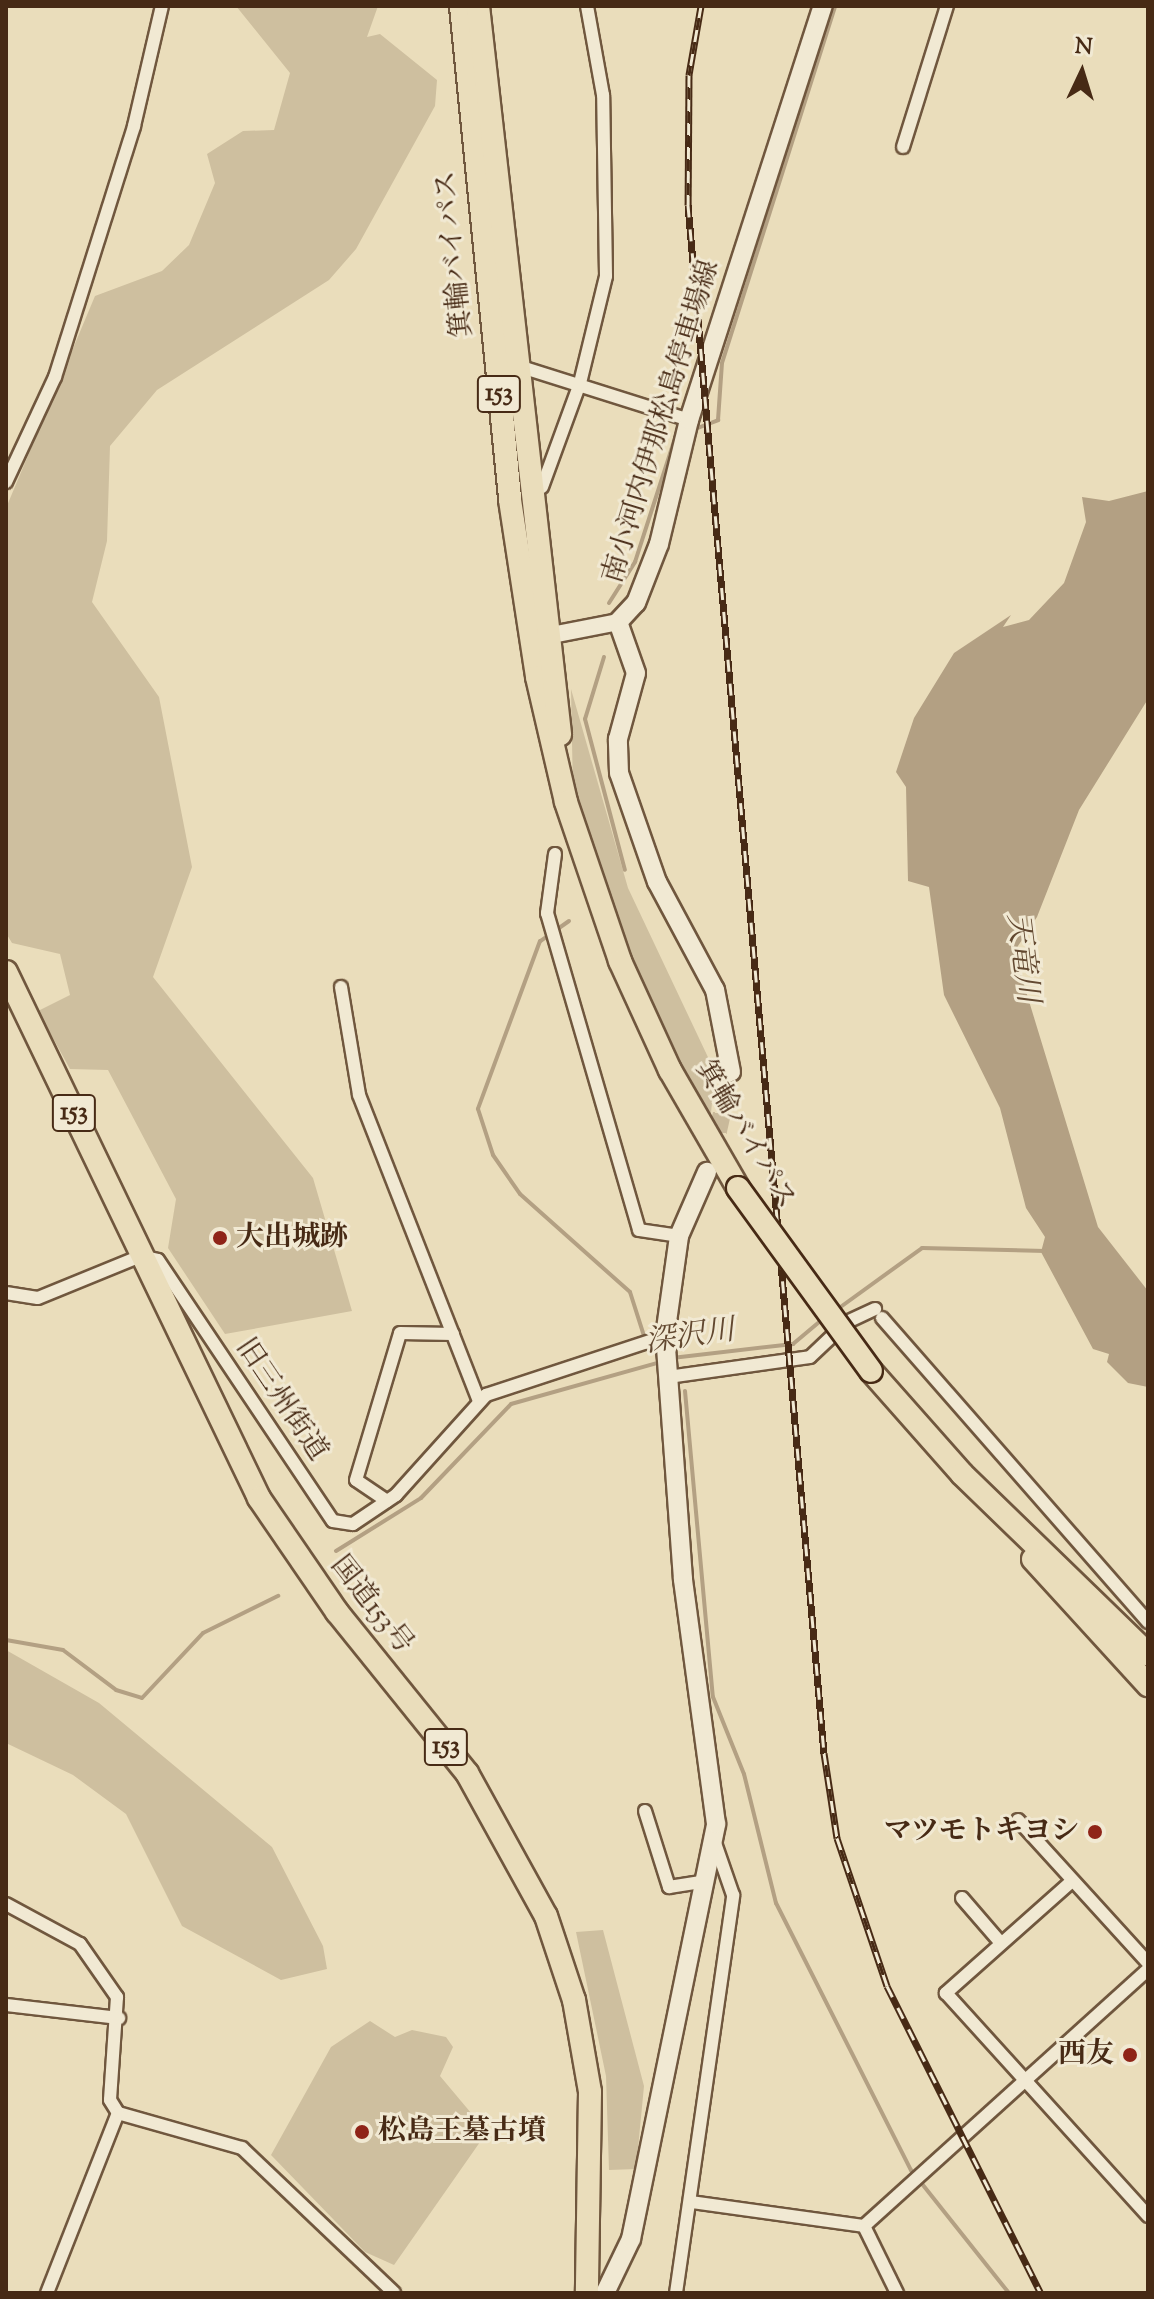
<!DOCTYPE html>
<html>
<head>
<meta charset="utf-8">
<style>
	body { margin:0 }
	#map { position:relative; width:1154px; height:2299px; overflow:hidden; background:#eaddbb; font-family:"Sorts Mill Goudy","Noto Serif JP",serif }
	div>[style] { position:absolute }
	[style*='--x'] { left:calc(var(--x)*1px); top:calc(var(--y)*1px); width:calc(var(--w)*1px); rotate:calc(var(--a)*1deg) }
	.green>* { inset:0; background:#cebf9f }
	.water>* { inset:0; background:#b3a083 }
	.stream>* { height:4px; margin:-2px; padding:0 2px; transform-origin:2px; border-radius:2px; background:#b3a083 }
	.secondary-tunnel>* { height:18px; margin-top:-9px; transform-origin:0; background:repeating-linear-gradient(90deg,#c9b99a 0 18px,transparent 0 27px) }
	.roads { filter:drop-shadow(2px 0 #70573e) drop-shadow(-2px 0 #70573e) drop-shadow(0 2px #70573e) drop-shadow(0 -2px #70573e) }
	.minor>* { height:12px; margin:-6px; padding:0 6px; transform-origin:6px; border-radius:6px; background:#f1e9d3 }
	.tertiary>* { height:16px; margin:-8px; padding:0 8px; transform-origin:8px; border-radius:8px; background:#f1e9d3 }
	.secondary>* { height:18px; margin:-9px; padding:0 9px; transform-origin:9px; border-radius:9px; background:#f1e9d3 }
	.trunk>* { height:22px; margin:-11px; padding:0 11px; transform-origin:11px; border-radius:11px; background:#eaddbb }
	.rail>* { height:7px; margin-top:-3.5px; transform-origin:0; background:repeating-linear-gradient(90deg,#f1e9d3 0 12px,#472a15 0 24px); box-sizing:border-box; border-block:2px solid #472a15 }
	.bridges { filter:drop-shadow(2px 0 #472a15) drop-shadow(-2px 0 #472a15) drop-shadow(0 2px #472a15) drop-shadow(0 -2px #472a15) }
	.trunk-bridge>* { height:22px; margin:-11px; padding:0 11px; transform-origin:11px; border-radius:11px; background:#eaddbb }
	.dots>* { width:22px; height:22px; translate:-50% -50%; box-sizing:border-box; border:4px solid #f1e9d3; border-radius:50% }
	span { translate:-50% -50%; white-space:nowrap; text-align:center; line-height:1.15; -webkit-text-stroke:6px #f1e9d3; paint-order:stroke }
	.shield-label span { padding:2px 6px; background:#f1e9d3; border:2px solid; border-radius:6px; -webkit-text-stroke-width:0 }
	.shield-label { font-size:26px; color:#472a15; font-weight:700 }
	.street-label { font-size:28px; color:#472a15 }
	.poi-label { font-size:28px; color:#472a15; font-weight:700 }
	.left { translate:0 -50%; text-align:left }
	.right { translate:-100% -50%; text-align:right }
	.water-label { font-size:30px; color:#624830; font-style:italic }
	.frame { position:absolute; inset:0; border:8px solid #472a15; pointer-events:none }
	.north { position:absolute; left:1042px; top:32px; width:80px; height:80px; -webkit-text-stroke:6px #f1e9d3; paint-order:stroke; rotate:4deg; font-size:22px; font-weight:700; line-height:32px; text-align:center; color:#472a15 }
	.north::after { content:''; display:block; margin:auto; width:28px; height:36px; background:#472a15; clip-path:polygon(50% 0,100% 100%,50% 72%,0 100%) }
</style>
</head>
<body>
<div id="map">
	<div class="green">
		<div style="clip-path:polygon(236px 6px,378px 6px,367px 37px,380px 34px,437px 80px,435px 106px,356px 249px,329px 280px,157px 390px,110px 446px,107px 541px,92px 602px,159px 697px,192px 867px,153px 977px,313px 1178px,352px 1311px,225px 1334px,168px 1248px,176px 1199px,108px 1070px,70px 1069px,38px 1011px,70px 995px,60px 954px,12px 943px,6px 933px,6px 508px,95px 296px,162px 271px,189px 245px,215px 183px,207px 154px,243px 131px,274px 130px,290px 73px)"></div>
		<div style="clip-path:polygon(571px 689px,628px 888px,715px 1072px,710px 1123px,608px 907px,573px 794px)"></div>
		<div style="clip-path:polygon(6px 1650px,99px 1703px,272px 1847px,323px 1946px,327px 1969px,281px 1980px,182px 1926px,126px 1814px,73px 1775px,6px 1743px)"></div>
		<div style="clip-path:polygon(603px 1930px,644px 2086px,636px 2169px,609px 2170px,606px 2076px,576px 1932px)"></div>
		<div style="clip-path:polygon(370px 2021px,395px 2037px,412px 2030px,446px 2037px,453px 2047px,440px 2076px,487px 2132px,394px 2265px,365px 2252px,271px 2155px,331px 2047px)"></div>
	</div>
	<div class="water">
		<div style="clip-path:polygon(1148px 491px,1148px 699px,1079px 810px,1037px 917px,1014px 952px,1098px 1227px,1148px 1291px,1148px 1387px,1128px 1383px,1107px 1362px,1109px 1354px,1093px 1349px,1041px 1252px,1045px 1237px,1026px 1208px,1000px 1108px,944px 995px,929px 887px,908px 881px,906px 787px,896px 772px,914px 718px,954px 653px,1011px 615px,1003px 627px,1029px 620px,1064px 583px,1086px 522px,1082px 497px,1109px 501px)"></div>
	</div>
	<div class="stream">
		<div style="--x:695;--y:429;--w:25;--a:-21"></div>
		<div style="--x:718;--y:420;--w:57;--a:-86"></div>
		<div style="--x:722;--y:363;--w:374;--a:-72.4"></div>
		<div style="--x:609;--y:603;--w:49;--a:-57.6"></div>
		<div style="--x:635;--y:562;--w:137;--a:-72.1"></div>
		<div style="--x:604;--y:657;--w:65;--a:107"></div>
		<div style="--x:585;--y:719;--w:156;--a:75.2"></div>
		<div style="--x:569;--y:921;--w:35;--a:145"></div>
		<div style="--x:540;--y:941;--w:179;--a:110.3"></div>
		<div style="--x:478;--y:1109;--w:48;--a:71.9"></div>
		<div style="--x:493;--y:1155;--w:47;--a:55.3"></div>
		<div style="--x:520;--y:1194;--w:147;--a:41.7"></div>
		<div style="--x:630;--y:1292;--w:46;--a:72.3"></div>
		<div style="--x:835;--y:1311;--w:107;--a:-35.9"></div>
		<div style="--x:922;--y:1248;--w:123;--a:1.4"></div>
		<div style="--x:672;--y:1358;--w:122;--a:-6.6"></div>
		<div style="--x:793;--y:1344;--w:40;--a:-40"></div>
		<div style="--x:685;--y:1391;--w:307;--a:84.8"></div>
		<div style="--x:713;--y:1697;--w:83;--a:68.1"></div>
		<div style="--x:744;--y:1774;--w:133;--a:76.1"></div>
		<div style="--x:776;--y:1903;--w:299;--a:63.2"></div>
		<div style="--x:911;--y:2170;--w:157;--a:51.5"></div>
		<div style="--x:336;--y:1551;--w:100;--a:-31.9"></div>
		<div style="--x:421;--y:1498;--w:130;--a:-46.2"></div>
		<div style="--x:511;--y:1404;--w:155;--a:-15.7"></div>
		<div style="--x:6;--y:1640;--w:58;--a:10"></div>
		<div style="--x:63;--y:1650;--w:66;--a:37"></div>
		<div style="--x:116;--y:1690;--w:27;--a:17"></div>
		<div style="--x:142;--y:1698;--w:89;--a:-46.8"></div>
		<div style="--x:203;--y:1633;--w:84;--a:-26.3"></div>
	</div>
	<div class="secondary-tunnel">
		<div style="--x:712;--y:1158;--w:88;--a:-77.5"></div>
	</div>
	<div class="roads">
		<div class="minor">
			<div style="--x:903;--y:147;--w:148;--a:-72.7"></div>
			<div style="--x:515;--y:365;--w:182;--a:17.5"></div>
			<div style="--x:6;--y:482;--w:116;--a:-65"></div>
			<div style="--x:55;--y:377;--w:263;--a:-72.5"></div>
			<div style="--x:134;--y:126;--w:123;--a:-76.9"></div>
			<div style="--x:542;--y:487;--w:111;--a:-69.9"></div>
			<div style="--x:580;--y:383;--w:110;--a:-76.3"></div>
			<div style="--x:606;--y:276;--w:181;--a:-90.9"></div>
			<div style="--x:603;--y:95;--w:90;--a:-100.2"></div>
			<div style="--x:555;--y:854;--w:60;--a:97.7"></div>
			<div style="--x:547;--y:913;--w:330;--a:73.8"></div>
			<div style="--x:639;--y:1230;--w:40;--a:8.5"></div>
			<div style="--x:341;--y:987;--w:109;--a:80.5"></div>
			<div style="--x:359;--y:1095;--w:329;--a:68.6"></div>
			<div style="--x:6;--y:1293;--w:32;--a:9"></div>
			<div style="--x:38;--y:1298;--w:111;--a:-22.2"></div>
			<div style="--x:141;--y:1256;--w:17;--a:13"></div>
			<div style="--x:158;--y:1260;--w:314;--a:56.2"></div>
			<div style="--x:333;--y:1521;--w:20;--a:9"></div>
			<div style="--x:353;--y:1524;--w:52;--a:-34"></div>
			<div style="--x:396;--y:1495;--w:135;--a:-48"></div>
			<div style="--x:486;--y:1395;--w:188;--a:-18.2"></div>
			<div style="--x:882;--y:1318;--w:404;--a:48.8"></div>
			<div style="--x:668;--y:1377;--w:143;--a:-8"></div>
			<div style="--x:810;--y:1357;--w:51;--a:-43.4"></div>
			<div style="--x:847;--y:1322;--w:31;--a:-25"></div>
			<div style="--x:387;--y:1501;--w:37;--a:-146"></div>
			<div style="--x:356;--y:1480;--w:153;--a:-73.3"></div>
			<div style="--x:400;--y:1333;--w:53;--a:1.1"></div>
			<div style="--x:645;--y:1811;--w:80;--a:72.5"></div>
			<div style="--x:669;--y:1887;--w:37;--a:-9"></div>
			<div style="--x:1018;--y:1820;--w:193;--a:47.7"></div>
			<div style="--x:1072;--y:1881;--w:169;--a:138.4"></div>
			<div style="--x:946;--y:1993;--w:301;--a:47.8"></div>
			<div style="--x:962;--y:1898;--w:58;--a:49.2"></div>
			<div style="--x:6;--y:1904;--w:84;--a:28.4"></div>
			<div style="--x:80;--y:1944;--w:65;--a:55.1"></div>
			<div style="--x:117;--y:1997;--w:103;--a:93.9"></div>
			<div style="--x:110;--y:2100;--w:15;--a:58"></div>
			<div style="--x:118;--y:2113;--w:129;--a:15.8"></div>
			<div style="--x:242;--y:2148;--w:210;--a:43.6"></div>
			<div style="--x:6;--y:2005;--w:114;--a:6.6"></div>
			<div style="--x:691;--y:2202;--w:175;--a:7.9"></div>
			<div style="--x:864;--y:2226;--w:75;--a:63.8"></div>
			<div style="--x:864;--y:2226;--w:383;--a:-42.1"></div>
			<div style="--x:47;--y:2293;--w:193;--a:-68.5"></div>
			<div style="--x:676;--y:2293;--w:402;--a:-81.8"></div>
			<div style="--x:733;--y:1895;--w:58;--a:-109.1"></div>
		</div>
		<div class="tertiary">
			<div style="--x:541;--y:637;--w:78;--a:-11"></div>
		</div>
		<div class="secondary">
			<div style="--x:731;--y:1072;--w:84;--a:-101"></div>
			<div style="--x:715;--y:990;--w:123;--a:-118.2"></div>
			<div style="--x:657;--y:882;--w:115;--a:-109.2"></div>
			<div style="--x:619;--y:773;--w:34;--a:-92"></div>
			<div style="--x:618;--y:739;--w:68;--a:-74.7"></div>
			<div style="--x:636;--y:673;--w:54;--a:-109.4"></div>
			<div style="--x:618;--y:622;--w:26;--a:-47"></div>
			<div style="--x:636;--y:603;--w:63;--a:-68.7"></div>
			<div style="--x:659;--y:544;--w:128;--a:-76.4"></div>
			<div style="--x:689;--y:420;--w:435;--a:-72.1"></div>
			<div style="--x:605;--y:2293;--w:60;--a:-64.3"></div>
			<div style="--x:631;--y:2239;--w:424;--a:-78.4"></div>
			<div style="--x:716;--y:1824;--w:247;--a:-97.7"></div>
			<div style="--x:683;--y:1579;--w:244;--a:-94.2"></div>
			<div style="--x:665;--y:1336;--w:101;--a:-82"></div>
			<div style="--x:679;--y:1236;--w:70;--a:-66.4"></div>
		</div>
		<div class="trunk">
			<div style="--x:461;--y:6;--w:496;--a:84.3"></div>
			<div style="--x:510;--y:500;--w:179;--a:81.3"></div>
			<div style="--x:537;--y:677;--w:128;--a:76.9"></div>
			<div style="--x:566;--y:802;--w:168;--a:71.2"></div>
			<div style="--x:620;--y:961;--w:120;--a:65.4"></div>
			<div style="--x:670;--y:1070;--w:136;--a:60"></div>
			<div style="--x:478;--y:6;--w:733;--a:83.57"></div>
			<div style="--x:6;--y:972;--w:584;--a:64.31"></div>
			<div style="--x:259;--y:1498;--w:138;--a:55.6"></div>
			<div style="--x:337;--y:1612;--w:207;--a:51.1"></div>
			<div style="--x:467;--y:1773;--w:163;--a:61.1"></div>
			<div style="--x:546;--y:1916;--w:89;--a:71.6"></div>
			<div style="--x:574;--y:2000;--w:93;--a:80.1"></div>
			<div style="--x:590;--y:2092;--w:201;--a:90.9"></div>
			<div style="--x:871;--y:1371;--w:137;--a:48.5"></div>
			<div style="--x:962;--y:1474;--w:259;--a:44.1"></div>
			<div style="--x:1033;--y:1559;--w:171;--a:47.6"></div>
		</div>
	</div>
	<div class="rail">
		<div style="--x:701;--y:6;--w:70;--a:99.9"></div>
		<div style="--x:689;--y:75;--w:130;--a:90.4"></div>
		<div style="--x:688;--y:205;--w:1554;--a:84.98"></div>
		<div style="--x:824;--y:1753;--w:86;--a:81.3"></div>
		<div style="--x:837;--y:1838;--w:156;--a:71.3"></div>
		<div style="--x:887;--y:1986;--w:343;--a:63.4"></div>
	</div>
	<div class="bridges">
		<div class="trunk-bridge">
			<div style="--x:738;--y:1188;--w:226;--a:54"></div>
		</div>
	</div>
	<div class="dots">
		<div style="left:220px;top:1238px;background:#8f2418"></div>
		<div style="left:1095px;top:1832px;background:#8f2418"></div>
		<div style="left:1130px;top:2055px;background:#8f2418"></div>
		<div style="left:362px;top:2132px;background:#8f2418"></div>
	</div>
	<div class="shield-label">
		<span style="left:499px;top:394px">153</span>
		<span style="left:74px;top:1113px">153</span>
		<span style="left:446px;top:1747px">153</span>
	</div>
	<div class="street-label">
		<span style="left:455px;top:254px;rotate:-96deg">箕輪バイパス</span>
		<span style="left:662px;top:422px;rotate:-73deg">南小河内伊那松島停車場線</span>
		<span style="left:745px;top:1135px;rotate:59deg">箕輪バイパス</span>
		<span style="left:281px;top:1400px;rotate:56deg">旧三州街道</span>
		<span style="left:371px;top:1605px;rotate:52deg">国道153号</span>
	</div>
	<div class="poi-label">
		<span class="left" style="left:236px;top:1238px">大出城跡</span>
		<span class="right" style="left:1079px;top:1832px">マツモトキヨシ</span>
		<span class="right" style="left:1114px;top:2055px">西友</span>
		<span class="left" style="left:378px;top:2132px">松島王墓古墳</span>
	</div>
	<div class="water-label">
		<span style="left:1021px;top:958px;rotate:83deg">天竜川</span>
		<span style="left:690px;top:1338px;rotate:-8deg">深沢川</span>
	</div>
	<div class="frame"></div>
	<div class="north">N</div>
</div>
</body>
</html>
